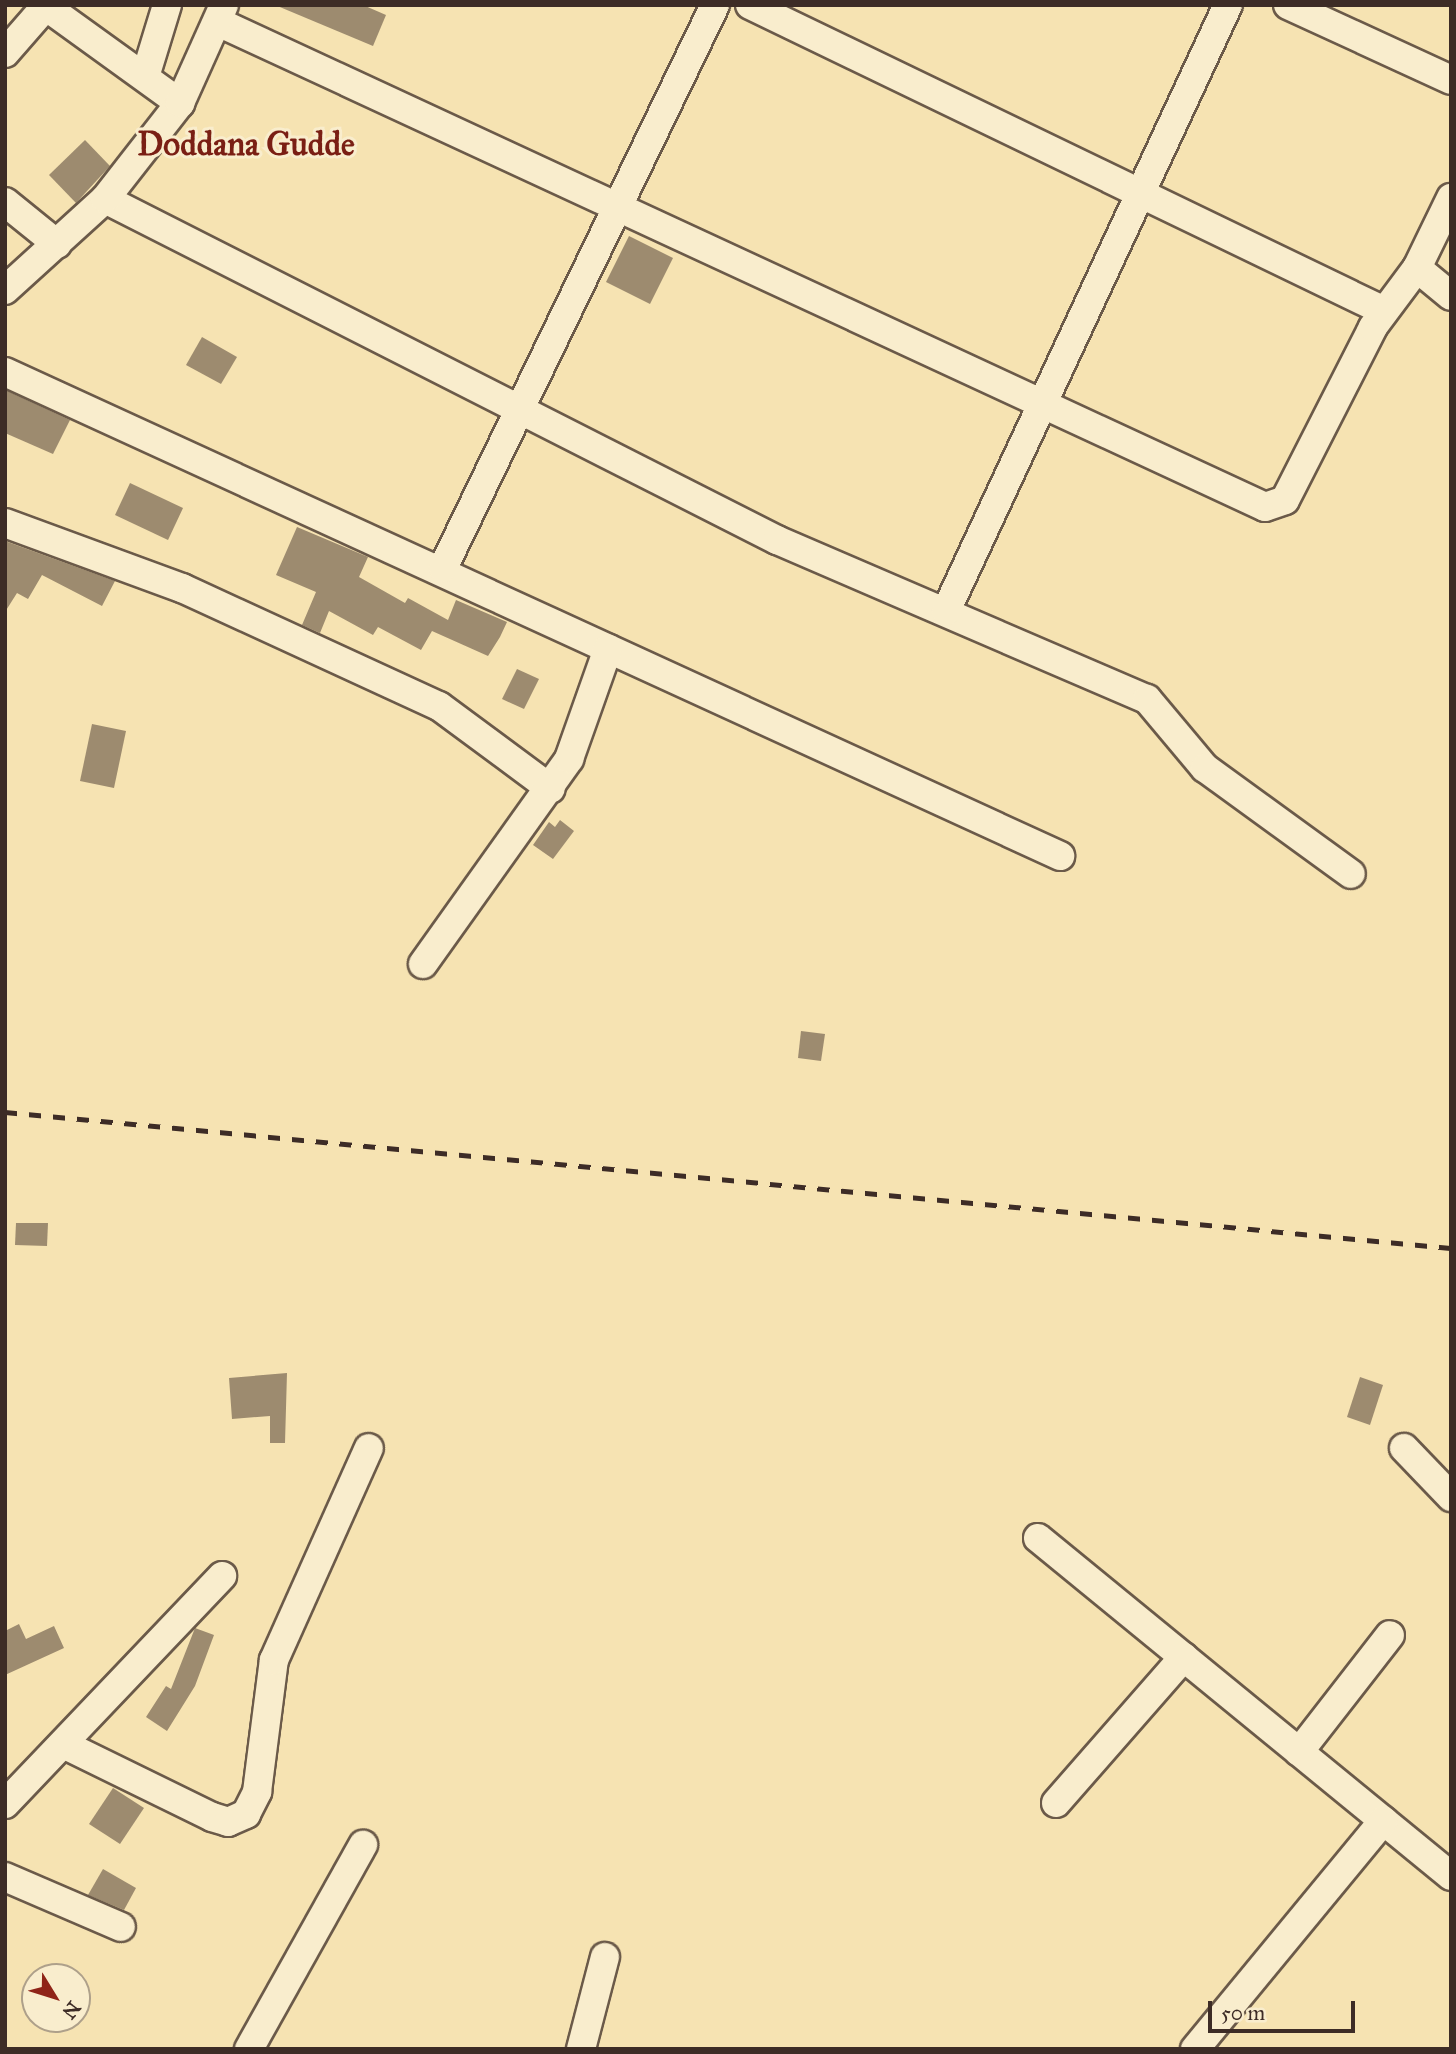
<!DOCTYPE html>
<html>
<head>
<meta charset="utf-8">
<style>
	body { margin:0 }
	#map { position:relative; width:1456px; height:2054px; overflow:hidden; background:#f6e3b2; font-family:"IM FELL Great Primer",serif }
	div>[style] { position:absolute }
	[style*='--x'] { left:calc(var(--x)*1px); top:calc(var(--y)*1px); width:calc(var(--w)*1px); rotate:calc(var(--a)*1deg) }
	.building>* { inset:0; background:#9d8b6f }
	.roads { filter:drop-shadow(2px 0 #6b5a49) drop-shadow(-2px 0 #6b5a49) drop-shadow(0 2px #6b5a49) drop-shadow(0 -2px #6b5a49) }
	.minor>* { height:28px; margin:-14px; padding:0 14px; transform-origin:14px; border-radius:14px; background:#f9edcd }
	.rail>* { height:5px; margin-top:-2.5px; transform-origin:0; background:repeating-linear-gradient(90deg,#3d2c26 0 12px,transparent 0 24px) }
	span { translate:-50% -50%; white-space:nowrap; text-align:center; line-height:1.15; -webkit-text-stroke:6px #f9edcd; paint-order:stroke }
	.district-label { font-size:33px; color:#7a1f14; font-weight:700 }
	.frame { position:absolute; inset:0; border:7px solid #3d2c26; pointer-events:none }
	.north { position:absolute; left:21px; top:1963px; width:70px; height:70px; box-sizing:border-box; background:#f9edcd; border:2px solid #aea08a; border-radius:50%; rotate:128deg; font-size:19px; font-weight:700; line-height:28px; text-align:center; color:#3d2c26 }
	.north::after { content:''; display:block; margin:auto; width:24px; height:32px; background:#8f2418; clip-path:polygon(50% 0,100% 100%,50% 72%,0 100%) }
	.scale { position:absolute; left:1208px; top:2001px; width:147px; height:32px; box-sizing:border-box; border:4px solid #3d2c26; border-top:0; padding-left:9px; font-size:21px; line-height:24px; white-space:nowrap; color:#3d2c26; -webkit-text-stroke:5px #f9edcd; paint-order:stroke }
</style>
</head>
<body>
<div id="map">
	<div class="building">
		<div style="clip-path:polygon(275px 5px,363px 5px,386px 15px,373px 46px)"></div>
		<div style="clip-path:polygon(85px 140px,110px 166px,76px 203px,49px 175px)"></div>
		<div style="clip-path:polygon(629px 236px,673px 258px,650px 304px,606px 282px)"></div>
		<div style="clip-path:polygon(202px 337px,237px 357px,221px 384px,186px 365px)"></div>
		<div style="clip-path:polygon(5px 390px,70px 420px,53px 454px,5px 433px)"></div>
		<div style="clip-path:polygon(130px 483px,183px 508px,168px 540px,115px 515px)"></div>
		<div style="clip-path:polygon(297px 527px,368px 557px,359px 577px,405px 603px,408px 598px,448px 620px,456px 600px,507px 622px,500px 637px,488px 656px,432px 631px,421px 650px,378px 627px,373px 635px,329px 611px,320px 633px,302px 625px,316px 592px,276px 575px)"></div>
		<div style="clip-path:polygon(5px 541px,115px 581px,102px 606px,42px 575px,28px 599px,17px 593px,5px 612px)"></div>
		<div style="clip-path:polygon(517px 669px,539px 679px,524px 709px,502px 699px)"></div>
		<div style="clip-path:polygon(92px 724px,126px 731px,114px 788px,80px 781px)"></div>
		<div style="clip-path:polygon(560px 820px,574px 831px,553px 859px,533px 845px,549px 822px,555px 827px)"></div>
		<div style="clip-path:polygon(801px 1031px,825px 1034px,821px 1061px,798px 1058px)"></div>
		<div style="clip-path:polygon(16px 1223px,48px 1223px,47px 1246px,15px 1245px)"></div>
		<div style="clip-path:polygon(287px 1373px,285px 1443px,270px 1443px,270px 1416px,232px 1419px,229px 1378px)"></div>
		<div style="clip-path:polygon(1360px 1377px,1383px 1385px,1370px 1425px,1347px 1417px)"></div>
		<div style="clip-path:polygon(19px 1624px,26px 1639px,54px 1626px,64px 1648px,5px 1675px,5px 1631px)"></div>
		<div style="clip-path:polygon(195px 1628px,214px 1635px,195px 1686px,167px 1731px,146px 1717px,166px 1686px,171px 1689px)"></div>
		<div style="clip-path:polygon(113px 1788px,144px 1808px,120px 1844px,89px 1824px)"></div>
		<div style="clip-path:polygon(103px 1869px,136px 1888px,124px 1910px,88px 1895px)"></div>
	</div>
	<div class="roads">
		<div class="minor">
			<div style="--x:44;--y:5;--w:168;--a:35.8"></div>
			<div style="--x:750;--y:5;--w:704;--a:25.76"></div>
			<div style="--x:1288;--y:5;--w:179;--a:24.7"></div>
			<div style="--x:218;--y:22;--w:1154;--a:24.85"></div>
			<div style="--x:1265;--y:507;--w:21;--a:-19"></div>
			<div style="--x:1285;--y:500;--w:194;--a:-63"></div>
			<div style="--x:1373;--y:327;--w:74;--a:-53.3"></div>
			<div style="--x:1417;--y:268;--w:78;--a:-64.1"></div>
			<div style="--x:5;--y:53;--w:62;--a:-48.9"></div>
			<div style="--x:145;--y:77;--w:75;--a:-73"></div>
			<div style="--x:105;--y:199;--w:754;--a:26.91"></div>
			<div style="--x:777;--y:540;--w:403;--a:23.3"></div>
			<div style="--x:1147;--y:699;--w:90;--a:50"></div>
			<div style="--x:1205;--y:768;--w:180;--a:36"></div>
			<div style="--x:5;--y:202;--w:67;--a:38.9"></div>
			<div style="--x:1417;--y:268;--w:44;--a:39.5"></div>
			<div style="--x:5;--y:290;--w:135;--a:-42.3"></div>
			<div style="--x:105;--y:199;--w:122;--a:-52"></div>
			<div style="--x:180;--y:103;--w:107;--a:-65.8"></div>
			<div style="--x:5;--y:372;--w:1161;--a:24.64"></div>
			<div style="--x:5;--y:523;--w:189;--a:20.2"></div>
			<div style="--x:182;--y:588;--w:283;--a:24.7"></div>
			<div style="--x:439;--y:706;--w:139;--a:36.5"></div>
			<div style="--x:443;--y:568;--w:625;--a:-64.21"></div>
			<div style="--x:946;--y:611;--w:668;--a:-65.05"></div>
			<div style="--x:423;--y:964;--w:252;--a:-54.5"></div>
			<div style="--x:569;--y:759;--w:117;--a:-70.5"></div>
			<div style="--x:1404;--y:1448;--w:68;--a:46.2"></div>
			<div style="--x:1038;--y:1538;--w:534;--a:39.3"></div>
			<div style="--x:63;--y:1744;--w:166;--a:26.1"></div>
			<div style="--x:212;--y:1817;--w:17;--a:17"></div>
			<div style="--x:228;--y:1822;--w:20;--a:-24"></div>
			<div style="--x:246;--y:1814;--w:25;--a:-63"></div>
			<div style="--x:257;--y:1792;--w:133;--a:-82.7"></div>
			<div style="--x:274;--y:1660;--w:232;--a:-65.9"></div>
			<div style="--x:1299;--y:1752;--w:148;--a:-52.1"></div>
			<div style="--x:1056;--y:1803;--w:194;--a:-48.8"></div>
			<div style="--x:5;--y:1804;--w:315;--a:-46.4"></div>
			<div style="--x:5;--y:1877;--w:126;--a:23.3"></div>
			<div style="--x:249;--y:2049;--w:234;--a:-60.8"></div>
			<div style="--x:581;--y:2049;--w:95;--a:-75.4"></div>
			<div style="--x:1195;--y:2049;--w:296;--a:-50.5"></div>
		</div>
	</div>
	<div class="rail">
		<div style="--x:5;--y:1112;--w:1452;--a:5.37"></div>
	</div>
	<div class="district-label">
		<span style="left:246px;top:145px">Doddana Gudde</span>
	</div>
	<div class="frame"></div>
	<div class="north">N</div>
	<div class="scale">50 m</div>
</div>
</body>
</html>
